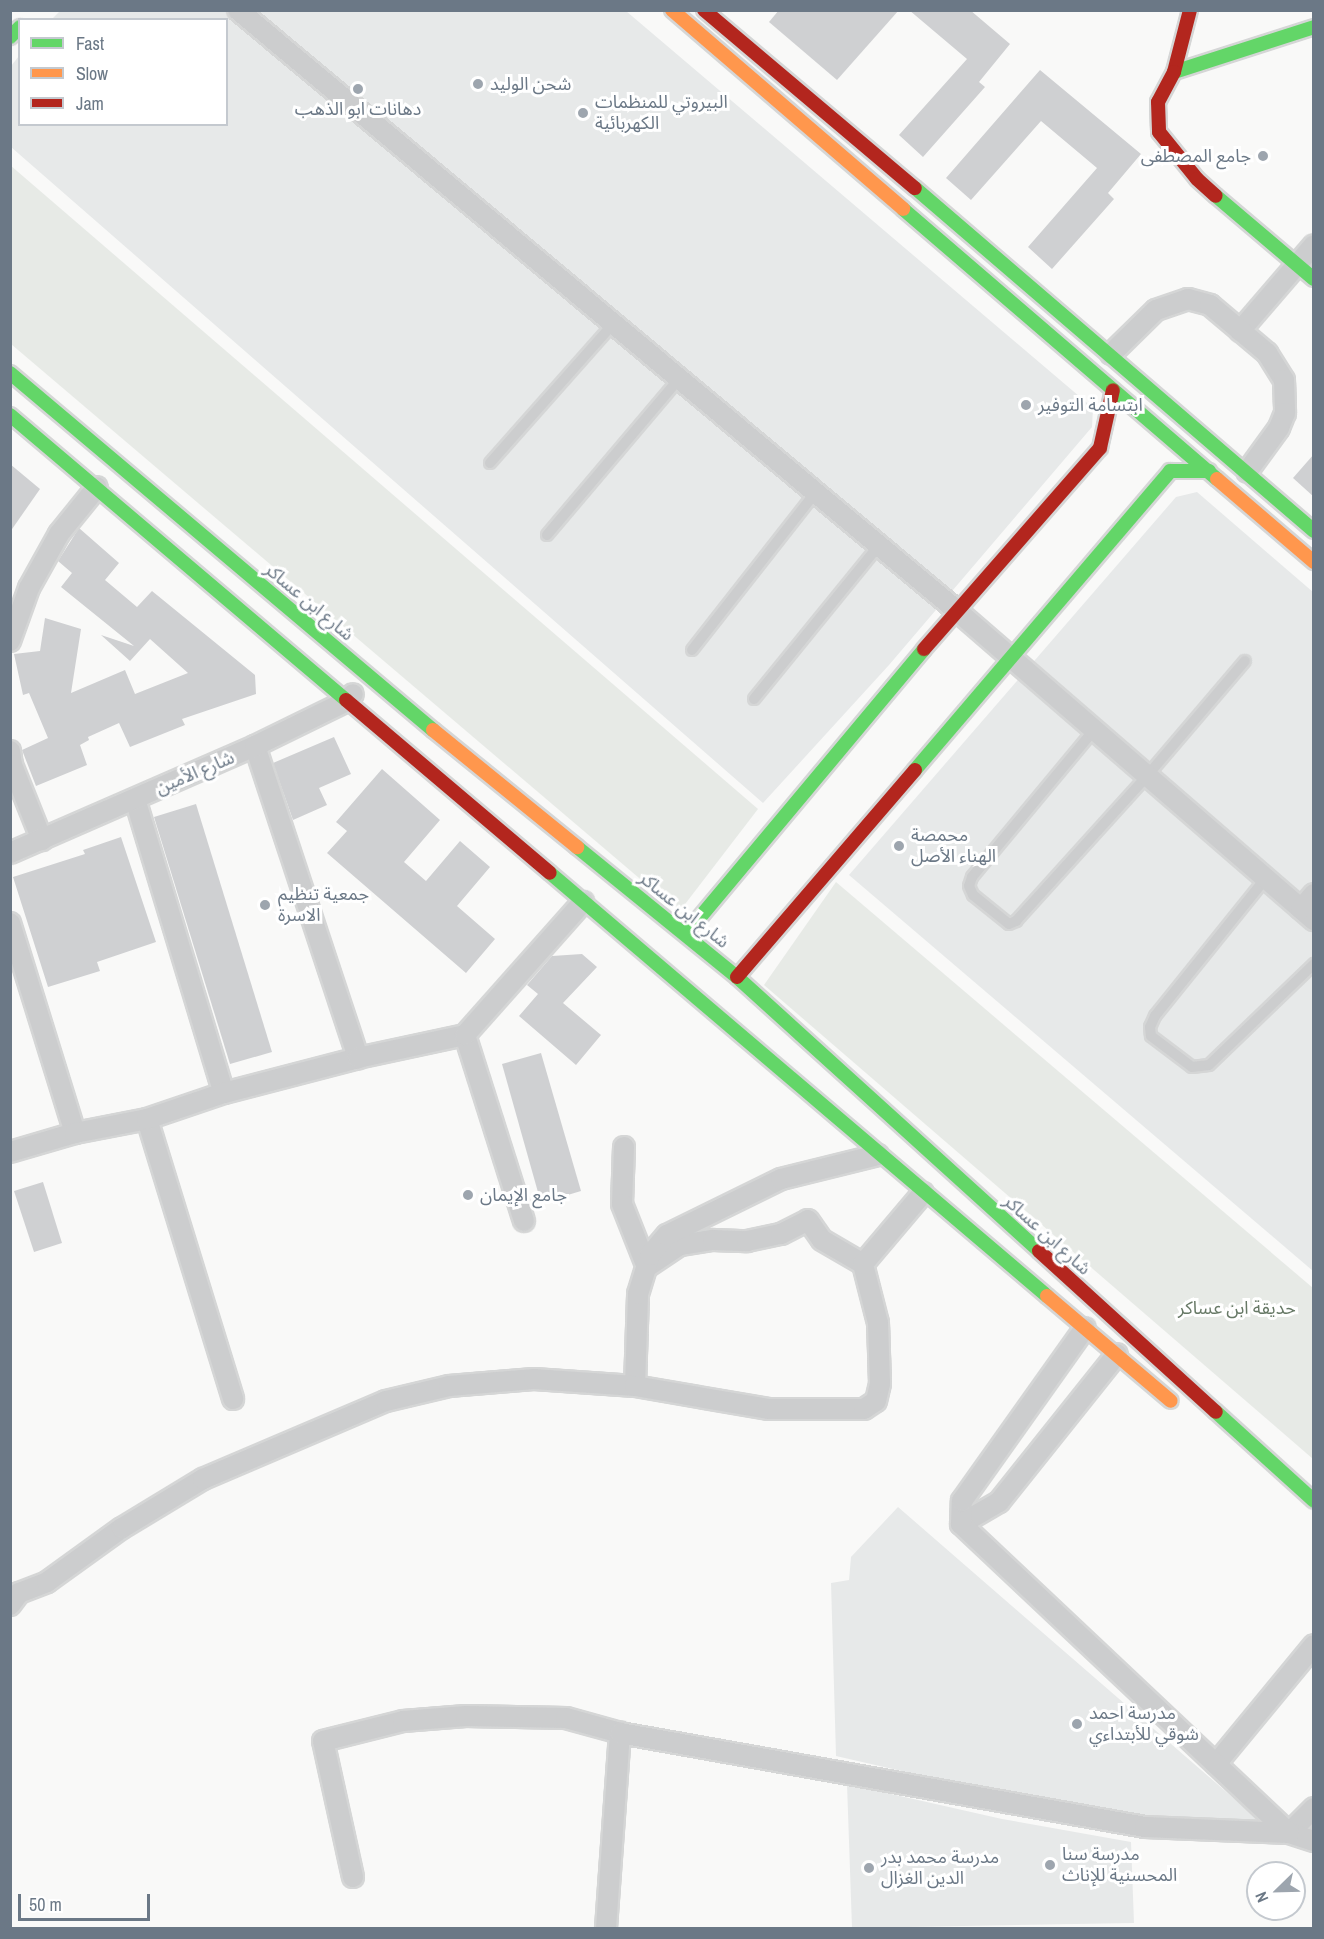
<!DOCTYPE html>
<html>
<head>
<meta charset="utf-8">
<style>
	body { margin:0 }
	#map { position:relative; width:1324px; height:1939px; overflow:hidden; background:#f9f9f8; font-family:"Archivo Narrow","Noto Sans Arabic",sans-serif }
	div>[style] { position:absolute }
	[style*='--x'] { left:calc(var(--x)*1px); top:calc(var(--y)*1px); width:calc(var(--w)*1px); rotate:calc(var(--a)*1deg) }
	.built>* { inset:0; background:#e7e9e9 }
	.green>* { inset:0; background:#e7eae6 }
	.building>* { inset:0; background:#cfd0d2 }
	.roads { filter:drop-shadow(2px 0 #d5d6d6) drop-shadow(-2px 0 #d5d6d6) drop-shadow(0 2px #d5d6d6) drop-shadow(0 -2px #d5d6d6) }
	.lane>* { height:10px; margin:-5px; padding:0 5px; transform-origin:5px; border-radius:5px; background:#cccdce }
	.street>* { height:20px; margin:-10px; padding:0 10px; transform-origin:10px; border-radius:10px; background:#cccdce }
	.fast>* { height:14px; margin:-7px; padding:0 7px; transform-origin:7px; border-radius:7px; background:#63d668 }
	.slow>* { height:14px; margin:-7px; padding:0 7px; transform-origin:7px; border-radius:7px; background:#ff974d }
	.jam>* { height:14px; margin:-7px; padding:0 7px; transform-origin:7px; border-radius:7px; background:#b3261e }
	.dots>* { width:16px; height:16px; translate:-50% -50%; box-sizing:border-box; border:3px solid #fff; border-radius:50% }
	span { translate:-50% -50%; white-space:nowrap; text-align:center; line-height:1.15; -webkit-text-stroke:6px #fff; paint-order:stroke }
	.poi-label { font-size:18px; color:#6b7886 }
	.left { translate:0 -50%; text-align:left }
	.right { translate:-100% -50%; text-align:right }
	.street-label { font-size:18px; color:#6b7886 }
	.park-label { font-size:18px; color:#677966 }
	.frame { position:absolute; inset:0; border:12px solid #6b7886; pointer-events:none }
	.legend { position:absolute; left:18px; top:18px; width:210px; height:108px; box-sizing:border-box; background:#fff; border:2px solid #c4c9cf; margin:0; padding:8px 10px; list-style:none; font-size:18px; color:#6b7886 }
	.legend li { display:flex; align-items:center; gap:12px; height:30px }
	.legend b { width:30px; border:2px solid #c4c9cf }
	.north { position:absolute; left:1246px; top:1861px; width:60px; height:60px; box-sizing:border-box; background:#fff; border:2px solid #c4c9cf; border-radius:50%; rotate:247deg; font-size:16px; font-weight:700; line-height:24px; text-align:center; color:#6b7886 }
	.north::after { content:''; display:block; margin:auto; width:21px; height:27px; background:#9da5ae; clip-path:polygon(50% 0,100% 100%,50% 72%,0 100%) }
	.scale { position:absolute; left:18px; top:1894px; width:132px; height:27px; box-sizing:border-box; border:3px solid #6b7886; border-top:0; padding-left:8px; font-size:18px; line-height:21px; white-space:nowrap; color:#6b7886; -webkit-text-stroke:4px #fff; paint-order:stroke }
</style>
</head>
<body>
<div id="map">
	<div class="built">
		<div style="clip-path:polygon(60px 11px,626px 11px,1093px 408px,1092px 427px,889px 665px,763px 803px,11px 147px,11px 66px,19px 56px,20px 124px,226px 124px,226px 20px,52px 19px)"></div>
		<div style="clip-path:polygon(1197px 492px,1313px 592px,1313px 1271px,849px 875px,1176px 497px)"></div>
		<div style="clip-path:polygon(898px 1507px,1261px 1822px,1156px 1819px,980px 1789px,836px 1756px,831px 1583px,849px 1580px,851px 1557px)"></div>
		<div style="clip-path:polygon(847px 1784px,1002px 1819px,1131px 1842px,1134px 1923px,852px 1928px)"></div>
	</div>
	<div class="green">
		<div style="clip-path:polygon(10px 165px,758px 809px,679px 912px,11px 344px)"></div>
		<div style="clip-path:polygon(836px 882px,1313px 1288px,1313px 1459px,764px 985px)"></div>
	</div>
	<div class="building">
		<div style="clip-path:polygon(779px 10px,899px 10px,837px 80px,769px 22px)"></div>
		<div style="clip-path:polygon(909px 10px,970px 10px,1010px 44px,979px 82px,985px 87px,923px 157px,899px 135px,967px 59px)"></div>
		<div style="clip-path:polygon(1040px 70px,1141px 154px,1108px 193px,1114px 199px,1052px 269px,1028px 247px,1097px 168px,1041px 121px,971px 200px,946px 178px)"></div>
		<div style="clip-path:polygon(1314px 454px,1314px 497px,1293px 478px)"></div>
		<div style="clip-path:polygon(10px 464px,40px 489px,10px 532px)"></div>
		<div style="clip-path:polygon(79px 528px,119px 563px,105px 580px,137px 607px,152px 591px,255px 675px,256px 694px,182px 719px,185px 725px,130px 747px,119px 723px,88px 737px,89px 740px,80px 745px,87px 765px,36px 786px,22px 750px,48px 738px,29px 693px,23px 695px,14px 654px,40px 651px,45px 618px,81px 629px,71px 693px,125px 670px,135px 694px,188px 673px,150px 639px,130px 661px,101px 635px,134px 646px,61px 587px,72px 573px,58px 561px)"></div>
		<div style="clip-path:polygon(334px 737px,351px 774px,319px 788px,327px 805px,293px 820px,273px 763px)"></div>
		<div style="clip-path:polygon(382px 769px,440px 820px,404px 862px,426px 881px,460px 841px,490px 867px,457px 906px,495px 939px,466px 973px,327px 853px,347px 831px,336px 822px)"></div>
		<div style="clip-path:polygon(196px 804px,272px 1052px,230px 1064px,154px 817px)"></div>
		<div style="clip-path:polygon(121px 837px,156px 942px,97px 962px,100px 971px,48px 987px,13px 877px,85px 854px,83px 850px)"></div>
		<div style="clip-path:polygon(582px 954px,597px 967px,563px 1003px,601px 1035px,576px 1065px,519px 1016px,538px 994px,527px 985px,552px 956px)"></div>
		<div style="clip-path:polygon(541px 1053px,581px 1191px,541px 1203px,502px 1064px)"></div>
		<div style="clip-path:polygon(43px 1182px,62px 1243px,34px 1252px,14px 1191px)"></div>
	</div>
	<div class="roads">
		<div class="lane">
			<div style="--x:490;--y:463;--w:186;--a:-48.5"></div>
			<div style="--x:547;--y:535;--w:204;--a:-49.8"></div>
			<div style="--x:692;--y:650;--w:199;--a:-51.9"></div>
			<div style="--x:754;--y:699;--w:198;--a:-50.9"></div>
			<div style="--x:1094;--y:730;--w:191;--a:129.7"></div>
			<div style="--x:972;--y:877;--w:9;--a:108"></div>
			<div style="--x:969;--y:886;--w:10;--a:66"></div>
			<div style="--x:973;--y:895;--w:46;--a:38.9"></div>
			<div style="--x:1009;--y:924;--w:8;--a:-23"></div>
			<div style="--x:1016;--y:921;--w:195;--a:-47.9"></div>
			<div style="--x:1147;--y:776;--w:151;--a:-49.6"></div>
			<div style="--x:1266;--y:878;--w:177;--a:128.8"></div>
			<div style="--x:1155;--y:1016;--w:12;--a:114"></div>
			<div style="--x:1150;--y:1027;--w:9;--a:84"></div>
			<div style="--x:1151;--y:1036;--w:51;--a:37.1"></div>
			<div style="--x:1192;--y:1067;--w:17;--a:-7"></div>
			<div style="--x:1209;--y:1065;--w:146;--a:-43.9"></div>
		</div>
		<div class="street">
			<div style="--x:238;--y:10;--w:936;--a:39.88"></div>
			<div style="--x:956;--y:610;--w:474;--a:40.9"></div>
			<div style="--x:1240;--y:331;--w:113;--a:-49.3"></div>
			<div style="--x:1111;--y:354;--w:63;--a:-44.4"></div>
			<div style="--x:1156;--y:310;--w:34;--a:-19"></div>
			<div style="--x:1188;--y:299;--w:23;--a:15"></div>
			<div style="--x:1210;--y:305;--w:75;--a:40.1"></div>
			<div style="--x:1267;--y:353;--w:32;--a:58"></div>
			<div style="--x:1284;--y:380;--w:33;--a:88"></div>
			<div style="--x:1285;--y:413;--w:16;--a:112"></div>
			<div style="--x:1279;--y:428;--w:54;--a:126"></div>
			<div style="--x:10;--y:641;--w:56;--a:-70.3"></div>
			<div style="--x:29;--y:588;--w:62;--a:-60.9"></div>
			<div style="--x:59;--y:534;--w:60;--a:-51"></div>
			<div style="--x:255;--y:746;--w:329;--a:71.7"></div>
			<div style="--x:10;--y:751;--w:14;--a:82"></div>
			<div style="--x:12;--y:765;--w:81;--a:68.2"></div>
			<div style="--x:135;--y:799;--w:307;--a:73.2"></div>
			<div style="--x:10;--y:853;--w:267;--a:-23.6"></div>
			<div style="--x:255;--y:746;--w:100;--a:-26.1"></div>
			<div style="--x:345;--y:702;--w:11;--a:-45"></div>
			<div style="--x:1301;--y:909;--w:20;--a:-49"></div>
			<div style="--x:10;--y:923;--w:220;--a:72.8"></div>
			<div style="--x:465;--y:1035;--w:195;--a:72.4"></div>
			<div style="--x:147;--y:1119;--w:293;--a:72.9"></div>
			<div style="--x:624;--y:1147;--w:57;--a:92"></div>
			<div style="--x:622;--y:1204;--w:68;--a:68.4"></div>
			<div style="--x:647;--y:1267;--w:40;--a:-34"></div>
			<div style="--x:680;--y:1245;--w:33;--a:-9"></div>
			<div style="--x:713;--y:1240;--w:34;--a:2"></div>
			<div style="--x:747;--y:1241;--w:35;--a:-12"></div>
			<div style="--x:781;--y:1234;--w:30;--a:-27"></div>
			<div style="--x:808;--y:1220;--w:24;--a:55"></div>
			<div style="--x:822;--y:1240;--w:48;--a:30.3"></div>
			<div style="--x:10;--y:1152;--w:68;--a:-16.3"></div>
			<div style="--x:75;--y:1133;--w:73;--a:-11"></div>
			<div style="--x:147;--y:1119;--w:81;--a:-18.7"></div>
			<div style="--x:224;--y:1093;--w:138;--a:-14.6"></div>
			<div style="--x:358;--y:1058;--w:109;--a:-12.1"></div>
			<div style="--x:465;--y:1035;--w:178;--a:-48.4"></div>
			<div style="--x:635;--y:1386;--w:92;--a:-88.1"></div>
			<div style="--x:638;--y:1294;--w:41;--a:-72.9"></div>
			<div style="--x:650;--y:1255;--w:26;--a:-50"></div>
			<div style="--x:667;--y:1235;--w:127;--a:-26.2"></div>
			<div style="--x:781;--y:1179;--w:100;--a:-13.9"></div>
			<div style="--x:961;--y:1524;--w:44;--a:-30.1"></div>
			<div style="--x:999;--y:1502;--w:189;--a:-51.4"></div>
			<div style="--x:10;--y:1605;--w:15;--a:-53"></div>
			<div style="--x:19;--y:1593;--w:30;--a:-21"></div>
			<div style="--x:47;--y:1582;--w:92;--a:-35.8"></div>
			<div style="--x:122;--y:1528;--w:95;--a:-31.2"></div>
			<div style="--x:203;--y:1479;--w:199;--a:-23.1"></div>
			<div style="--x:386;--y:1401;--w:65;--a:-13.4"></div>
			<div style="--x:449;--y:1386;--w:85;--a:-4.7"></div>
			<div style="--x:534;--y:1379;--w:101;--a:4"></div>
			<div style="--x:635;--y:1386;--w:135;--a:9.8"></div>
			<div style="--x:768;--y:1409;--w:96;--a:0"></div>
			<div style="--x:864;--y:1409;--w:14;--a:-34"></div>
			<div style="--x:876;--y:1401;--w:18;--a:-77"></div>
			<div style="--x:880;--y:1383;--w:60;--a:-91.9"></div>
			<div style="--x:878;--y:1323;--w:61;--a:-104.3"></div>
			<div style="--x:863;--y:1264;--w:93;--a:-49.8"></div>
			<div style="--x:1216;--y:1764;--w:154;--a:-50.5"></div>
			<div style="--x:1314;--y:1808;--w:35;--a:135"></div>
			<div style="--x:1289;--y:1833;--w:26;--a:18"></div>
			<div style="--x:353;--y:1877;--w:139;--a:-102.4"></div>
			<div style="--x:323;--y:1741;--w:82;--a:-14"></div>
			<div style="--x:403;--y:1721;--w:63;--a:-4.5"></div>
			<div style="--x:466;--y:1716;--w:100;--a:1.1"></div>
			<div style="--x:566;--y:1718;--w:56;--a:15.5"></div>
			<div style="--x:606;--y:1928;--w:196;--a:-85.9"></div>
			<div style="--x:620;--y:1733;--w:533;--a:10.15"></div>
			<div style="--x:1145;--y:1827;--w:144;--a:2.4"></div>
			<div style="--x:1289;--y:1833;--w:451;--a:-136.7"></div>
			<div style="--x:961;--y:1524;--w:23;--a:-88"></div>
			<div style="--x:962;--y:1501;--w:212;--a:-54.6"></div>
		</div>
		<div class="fast">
			<div style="--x:10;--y:37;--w:14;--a:-45"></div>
			<div style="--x:1174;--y:72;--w:147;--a:-17.8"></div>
			<div style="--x:915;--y:188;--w:526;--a:40.68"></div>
			<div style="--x:1216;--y:196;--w:128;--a:40.3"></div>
			<div style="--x:903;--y:209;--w:414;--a:40.7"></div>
			<div style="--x:10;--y:373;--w:554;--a:40.16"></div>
			<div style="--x:10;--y:415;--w:441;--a:40.3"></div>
			<div style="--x:915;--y:770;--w:393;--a:-49.5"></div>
			<div style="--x:1170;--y:471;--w:39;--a:0"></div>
			<div style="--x:577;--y:847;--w:206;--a:39.1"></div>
			<div style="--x:737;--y:977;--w:408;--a:42.2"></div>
			<div style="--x:550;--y:873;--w:653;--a:40.4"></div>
			<div style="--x:686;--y:934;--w:371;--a:-50.1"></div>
			<div style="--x:1216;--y:1412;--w:132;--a:42.2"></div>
		</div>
		<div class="slow">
			<div style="--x:672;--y:10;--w:305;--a:40.7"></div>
			<div style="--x:1217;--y:479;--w:128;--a:40.6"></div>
			<div style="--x:433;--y:730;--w:186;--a:39.1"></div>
			<div style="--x:1047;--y:1296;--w:162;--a:40.3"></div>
		</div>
		<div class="jam">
			<div style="--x:704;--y:10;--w:276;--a:40.2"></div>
			<div style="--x:1190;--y:10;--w:64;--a:104.5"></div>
			<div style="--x:1174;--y:72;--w:34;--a:118"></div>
			<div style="--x:1158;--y:102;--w:30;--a:88"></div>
			<div style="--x:1159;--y:132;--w:60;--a:51"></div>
			<div style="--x:1197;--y:179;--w:25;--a:42"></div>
			<div style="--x:924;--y:649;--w:267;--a:-48.8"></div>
			<div style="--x:1100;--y:448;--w:59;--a:-77.4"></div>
			<div style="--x:346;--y:700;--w:267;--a:40.3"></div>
			<div style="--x:737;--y:977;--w:273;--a:-49.3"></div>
			<div style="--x:1039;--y:1251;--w:239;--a:42.3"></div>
		</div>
	</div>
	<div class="dots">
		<div style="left:478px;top:84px;background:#9da5ae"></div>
		<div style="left:358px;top:89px;background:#9da5ae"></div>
		<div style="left:583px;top:113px;background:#9da5ae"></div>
		<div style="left:1263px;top:156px;background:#9da5ae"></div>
		<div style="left:1026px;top:405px;background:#9da5ae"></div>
		<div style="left:899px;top:846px;background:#9da5ae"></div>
		<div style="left:265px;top:905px;background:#9da5ae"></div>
		<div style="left:468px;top:1195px;background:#9da5ae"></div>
		<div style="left:1077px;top:1724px;background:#9da5ae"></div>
		<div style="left:1050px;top:1865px;background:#9da5ae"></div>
		<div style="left:869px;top:1868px;background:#9da5ae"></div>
	</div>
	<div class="poi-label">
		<span class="left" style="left:490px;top:84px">شحن الوليد</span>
		<span class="left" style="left:595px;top:113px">البيروتي للمنظمات<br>الكهربائية</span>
		<span style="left:358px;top:109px">دهانات ابو الذهب</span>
		<span class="right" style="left:1251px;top:156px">جامع المصطفى</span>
		<span class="left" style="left:1038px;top:405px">ابتسامة التوفير</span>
		<span class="left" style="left:911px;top:846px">محمصة<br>الهناء الأصل</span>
		<span class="left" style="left:278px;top:905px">جمعية تنظيم<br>الاسرة</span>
		<span class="left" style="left:480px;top:1195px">جامع الإيمان</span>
		<span class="left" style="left:1089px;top:1724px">مدرسة احمد<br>شوقي للأبتداءي</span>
		<span class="left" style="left:1062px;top:1865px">مدرسة سنا<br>المحسنية للإناث</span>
		<span class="left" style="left:881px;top:1868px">مدرسة محمد بدر<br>الدين الغزال</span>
	</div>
	<div class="street-label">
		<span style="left:309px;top:602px;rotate:40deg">شارع ابن عساكر</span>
		<span style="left:195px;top:773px;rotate:-23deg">شارع الأمين</span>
		<span style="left:684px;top:910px;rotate:39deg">شارع ابن عساكر</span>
		<span style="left:1047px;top:1235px;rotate:42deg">شارع ابن عساكر</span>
	</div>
	<div class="park-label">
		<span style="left:1237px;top:1308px">حديقة ابن عساكر</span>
	</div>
	<div class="frame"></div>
	<ul class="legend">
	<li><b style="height:8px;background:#63d668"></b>Fast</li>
	<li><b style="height:8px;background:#ff974d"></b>Slow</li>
	<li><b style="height:8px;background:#b3261e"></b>Jam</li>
	</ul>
	<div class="north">N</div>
	<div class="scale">50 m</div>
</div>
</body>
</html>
